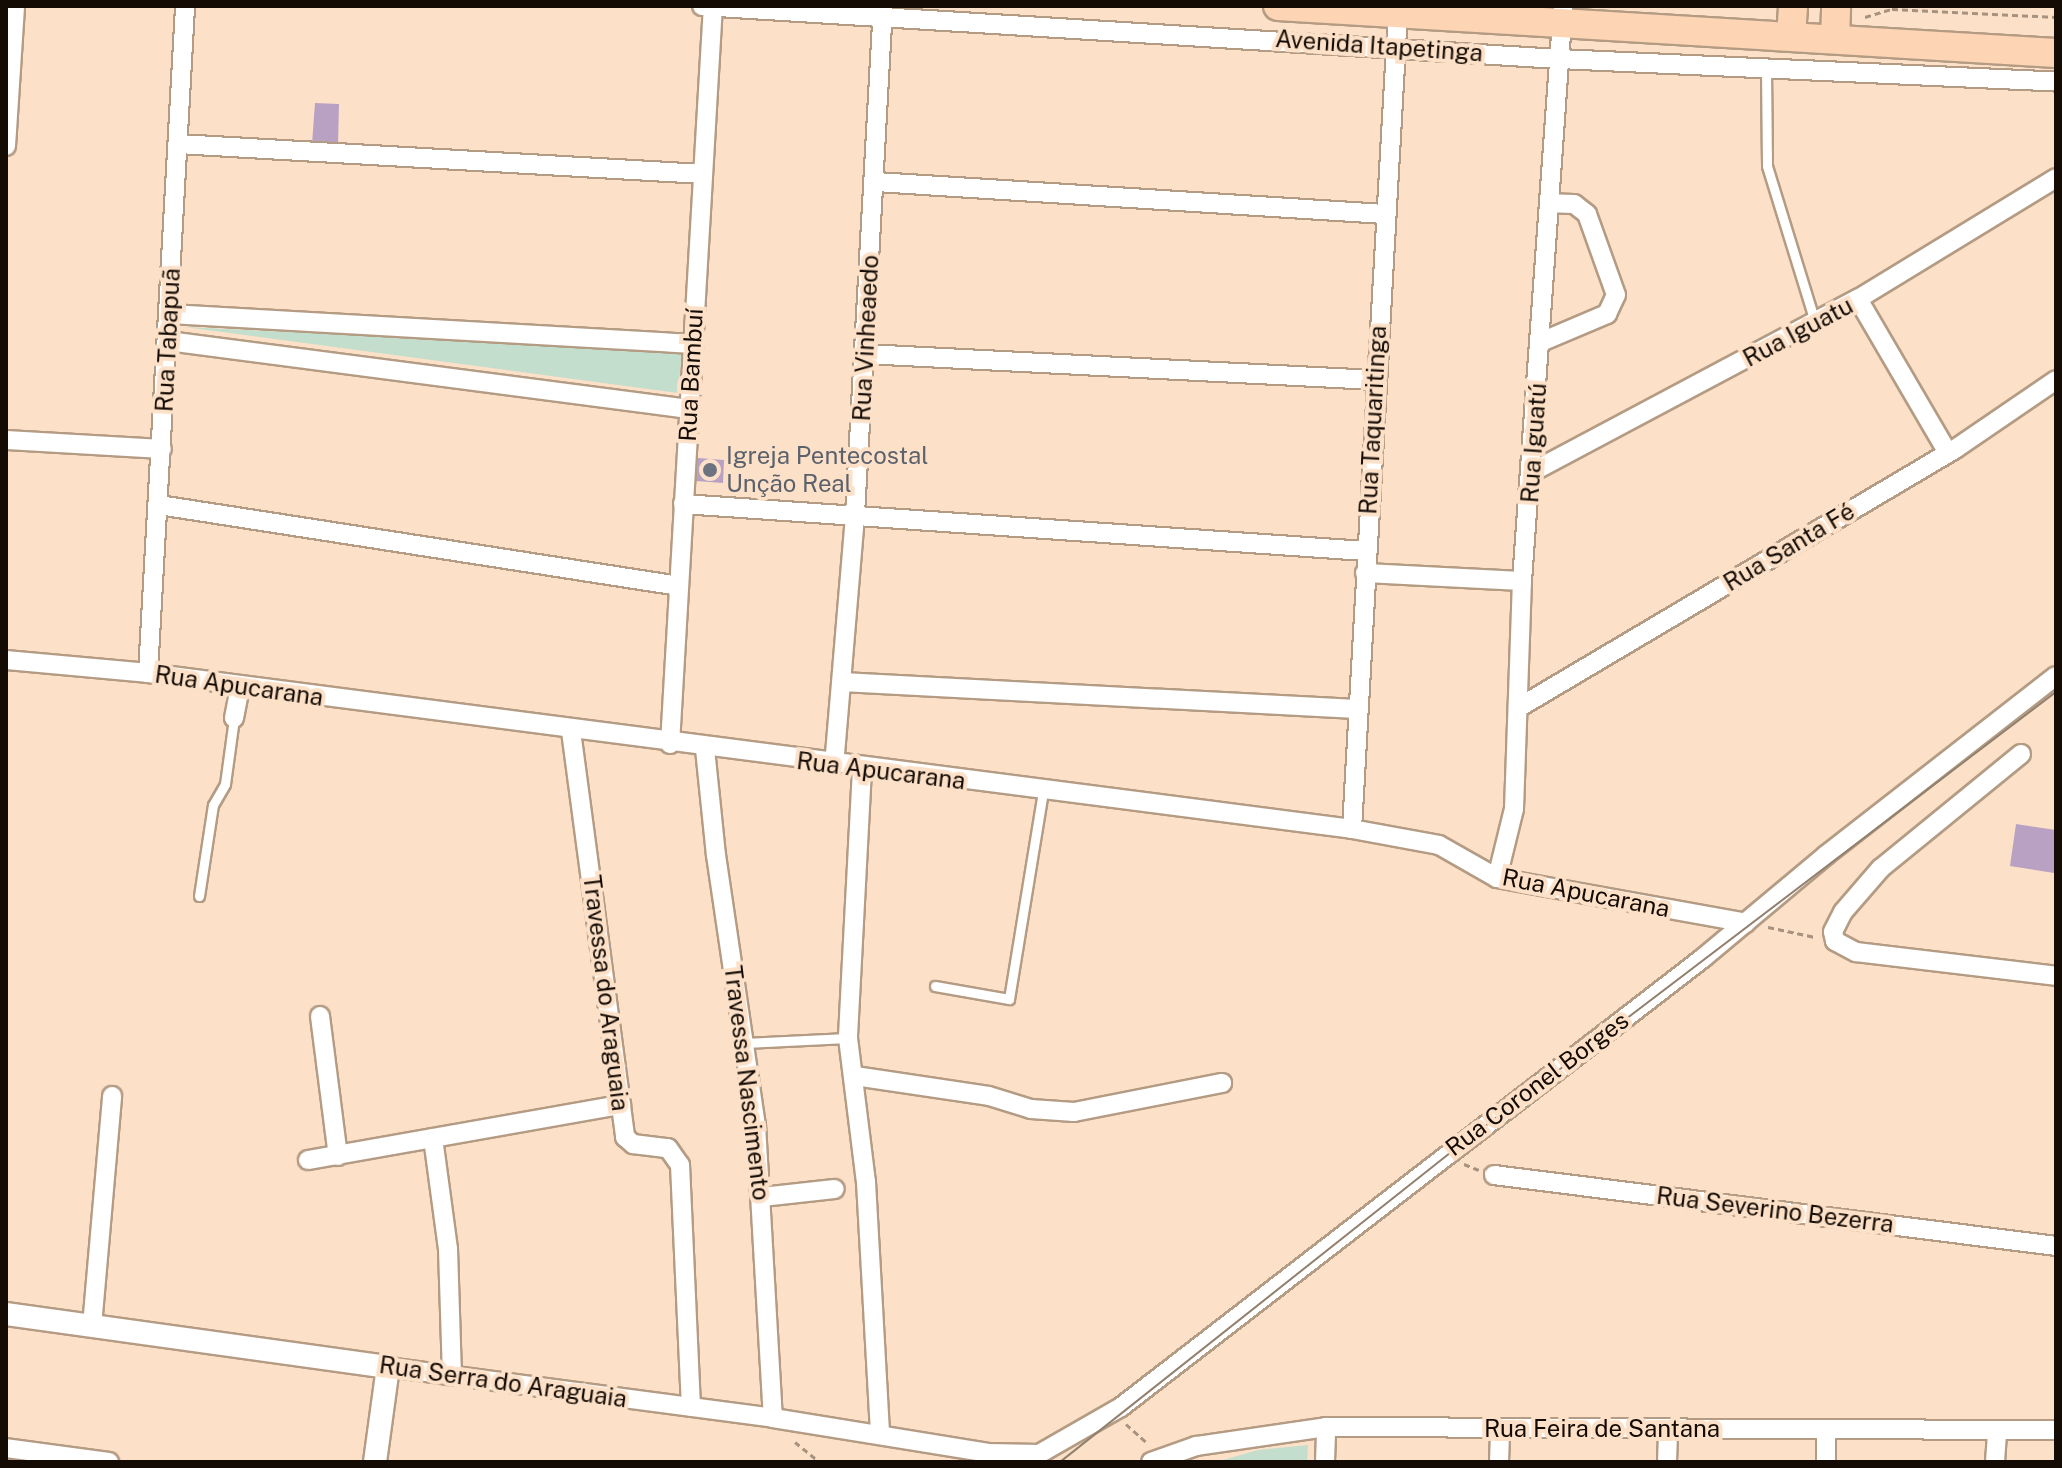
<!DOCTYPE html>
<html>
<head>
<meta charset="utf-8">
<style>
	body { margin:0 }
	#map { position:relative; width:2062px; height:1468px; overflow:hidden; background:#fce1c8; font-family:"Public Sans",sans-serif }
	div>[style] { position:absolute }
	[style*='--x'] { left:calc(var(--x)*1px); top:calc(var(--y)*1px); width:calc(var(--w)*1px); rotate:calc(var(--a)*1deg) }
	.green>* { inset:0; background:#c3decd }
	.building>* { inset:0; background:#b8a1c3 }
	.path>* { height:3px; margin-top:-1.5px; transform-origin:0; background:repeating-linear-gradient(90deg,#a79280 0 6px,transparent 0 10px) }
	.roads { filter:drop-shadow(2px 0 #b49b83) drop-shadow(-2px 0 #b49b83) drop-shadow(0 2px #b49b83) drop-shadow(0 -2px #b49b83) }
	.service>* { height:9px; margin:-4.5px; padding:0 4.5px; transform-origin:4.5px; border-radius:4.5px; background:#fff }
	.minor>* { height:18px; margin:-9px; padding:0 9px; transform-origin:9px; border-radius:9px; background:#fff }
	.tertiary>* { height:22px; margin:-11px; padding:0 11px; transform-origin:11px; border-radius:11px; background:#fff }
	.primary>* { height:28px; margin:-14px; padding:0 14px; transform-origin:14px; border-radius:14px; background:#fdd5b4 }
	.tram>* { height:2px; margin:-1px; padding:0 1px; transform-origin:1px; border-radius:1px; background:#92806f }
	.dots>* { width:22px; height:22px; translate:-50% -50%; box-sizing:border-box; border:4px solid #fce1c8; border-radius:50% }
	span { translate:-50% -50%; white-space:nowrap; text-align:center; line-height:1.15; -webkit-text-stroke:8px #fce1c8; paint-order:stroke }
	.street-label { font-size:24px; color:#140b04 }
	.worship-label { font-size:24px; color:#5b616d }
	.left { translate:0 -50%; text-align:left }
	.frame { position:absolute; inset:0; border:8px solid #140b04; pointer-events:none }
</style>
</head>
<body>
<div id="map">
	<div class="green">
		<div style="clip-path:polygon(184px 327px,682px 350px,682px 351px,678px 393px)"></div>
		<div style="clip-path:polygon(1308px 1445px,1307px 1462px,1216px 1462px,1258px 1450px)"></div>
	</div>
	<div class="building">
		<div style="clip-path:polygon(315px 103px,339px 104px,338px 145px,312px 144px)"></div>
		<div style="clip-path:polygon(698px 458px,724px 460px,723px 483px,696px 481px)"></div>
		<div style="clip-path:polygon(2016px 824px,2056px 830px,2054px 873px,2010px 866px)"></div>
	</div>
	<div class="path">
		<div style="--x:1865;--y:17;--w:28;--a:-17"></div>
		<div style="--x:1892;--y:9;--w:164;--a:2.8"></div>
		<div style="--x:1768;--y:927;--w:48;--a:12"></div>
		<div style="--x:1464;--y:1164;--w:16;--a:22"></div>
		<div style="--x:1126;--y:1424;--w:28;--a:42"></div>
		<div style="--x:795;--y:1442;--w:32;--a:39"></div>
	</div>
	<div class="roads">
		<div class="service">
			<div style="--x:1766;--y:69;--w:97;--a:89.4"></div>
			<div style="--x:1767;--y:166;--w:163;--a:72.9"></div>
			<div style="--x:199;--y:896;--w:92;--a:-81.3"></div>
			<div style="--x:213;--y:805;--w:24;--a:-60"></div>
			<div style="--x:225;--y:784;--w:67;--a:-82.2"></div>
			<div style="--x:935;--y:986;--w:75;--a:10"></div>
			<div style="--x:1009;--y:999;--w:211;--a:-80.7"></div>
			<div style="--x:744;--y:1043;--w:104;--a:-2.8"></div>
		</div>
		<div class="minor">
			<div style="--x:702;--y:6;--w:859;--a:3.54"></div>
			<div style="--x:1559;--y:59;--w:498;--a:2.6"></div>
			<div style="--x:178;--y:144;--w:526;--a:3.27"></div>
			<div style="--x:6;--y:146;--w:140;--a:-86.3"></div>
			<div style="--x:876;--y:182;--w:510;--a:3.6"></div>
			<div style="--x:1858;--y:299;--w:178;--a:59.7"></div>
			<div style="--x:170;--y:314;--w:524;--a:3.28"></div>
			<div style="--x:168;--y:341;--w:525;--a:7.44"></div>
			<div style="--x:1541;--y:342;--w:72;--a:-23"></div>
			<div style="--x:1607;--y:314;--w:21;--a:-65"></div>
			<div style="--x:1616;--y:295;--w:86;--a:-109.7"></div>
			<div style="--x:1587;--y:214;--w:16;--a:-142"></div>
			<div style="--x:1574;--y:204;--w:24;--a:-178"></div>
			<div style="--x:865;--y:354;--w:511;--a:2.92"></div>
			<div style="--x:6;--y:440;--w:156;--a:3.3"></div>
			<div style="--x:1532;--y:472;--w:369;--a:-28"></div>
			<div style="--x:1858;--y:299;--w:232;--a:-31.4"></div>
			<div style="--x:683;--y:504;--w:685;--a:3.94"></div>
			<div style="--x:159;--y:505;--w:526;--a:8.85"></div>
			<div style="--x:1365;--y:573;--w:157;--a:2.9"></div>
			<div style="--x:6;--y:660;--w:143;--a:5.2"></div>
			<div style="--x:148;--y:673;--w:1214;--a:7.38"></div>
			<div style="--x:1352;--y:829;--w:88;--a:10.4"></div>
			<div style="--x:1439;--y:845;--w:67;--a:29.6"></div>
			<div style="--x:1497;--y:878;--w:253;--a:10.2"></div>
			<div style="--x:148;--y:673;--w:668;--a:-86.82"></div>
			<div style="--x:842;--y:682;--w:515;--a:3.01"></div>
			<div style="--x:1518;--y:708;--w:508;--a:-30.65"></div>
			<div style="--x:1955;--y:449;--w:122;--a:-34.3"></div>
			<div style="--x:234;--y:718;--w:33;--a:-79"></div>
			<div style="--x:571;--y:731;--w:410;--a:82.4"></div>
			<div style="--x:625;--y:1137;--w:11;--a:41"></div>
			<div style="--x:633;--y:1144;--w:35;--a:7"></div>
			<div style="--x:668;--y:1148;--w:21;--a:55"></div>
			<div style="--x:680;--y:1165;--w:242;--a:87.4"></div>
			<div style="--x:670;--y:744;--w:739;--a:-86.67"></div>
			<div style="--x:705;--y:749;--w:107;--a:84.1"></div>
			<div style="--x:716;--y:855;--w:273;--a:81.6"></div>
			<div style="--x:756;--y:1125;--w:293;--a:86.7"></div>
			<div style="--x:2021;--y:754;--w:181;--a:140.8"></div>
			<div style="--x:1881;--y:868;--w:58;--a:130.8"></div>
			<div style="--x:1843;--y:912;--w:22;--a:117"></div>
			<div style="--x:1833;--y:932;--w:9;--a:77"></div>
			<div style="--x:1835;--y:941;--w:24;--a:28"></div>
			<div style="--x:1856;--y:952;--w:201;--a:6.8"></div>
			<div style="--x:834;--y:766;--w:253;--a:-85.2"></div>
			<div style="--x:855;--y:514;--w:509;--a:-86.85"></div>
			<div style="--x:862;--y:769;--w:269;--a:93"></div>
			<div style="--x:848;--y:1038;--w:145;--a:82.9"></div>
			<div style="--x:866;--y:1182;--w:253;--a:86.8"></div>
			<div style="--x:1352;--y:829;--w:818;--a:-86.78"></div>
			<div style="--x:1497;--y:878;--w:71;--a:-76.2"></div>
			<div style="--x:1514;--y:809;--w:228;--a:-88"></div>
			<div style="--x:1522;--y:581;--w:576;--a:-85.92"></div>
			<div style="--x:320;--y:1016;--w:141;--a:82.7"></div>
			<div style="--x:855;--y:1076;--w:135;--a:8.5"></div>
			<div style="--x:989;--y:1096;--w:44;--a:17.2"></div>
			<div style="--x:1031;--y:1109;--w:43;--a:4"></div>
			<div style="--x:1074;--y:1112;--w:151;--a:-11.1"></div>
			<div style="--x:433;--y:1138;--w:112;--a:82.3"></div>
			<div style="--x:448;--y:1249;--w:127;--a:88.2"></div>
			<div style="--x:308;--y:1160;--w:318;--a:-10"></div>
			<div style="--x:1494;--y:1175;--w:566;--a:7.2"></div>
			<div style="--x:762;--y:1197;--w:73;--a:-6.3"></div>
			<div style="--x:92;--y:1326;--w:231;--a:-85"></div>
			<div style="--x:388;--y:1367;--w:388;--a:7.5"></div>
			<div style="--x:773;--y:1418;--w:218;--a:9.2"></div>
			<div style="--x:988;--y:1453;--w:51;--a:1.1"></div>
			<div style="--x:1039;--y:1454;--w:95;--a:-29.8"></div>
			<div style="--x:1121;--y:1407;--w:735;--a:-37.65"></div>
			<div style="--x:1703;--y:958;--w:160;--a:-39.9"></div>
			<div style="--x:1826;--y:855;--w:291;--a:-37.9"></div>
			<div style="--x:6;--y:1448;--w:104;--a:7.7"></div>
			<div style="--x:1151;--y:1462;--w:48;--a:-19.6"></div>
			<div style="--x:1196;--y:1446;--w:131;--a:-8.3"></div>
			<div style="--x:1326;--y:1427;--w:730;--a:0.24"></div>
			<div style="--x:1325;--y:1462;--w:35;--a:-88"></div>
			<div style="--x:1499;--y:1462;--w:32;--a:-88"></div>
			<div style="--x:1667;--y:1462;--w:33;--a:-88"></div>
			<div style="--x:1826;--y:1462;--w:33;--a:-90"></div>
			<div style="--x:1995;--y:1462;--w:32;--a:-86"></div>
		</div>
		<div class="tertiary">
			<div style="--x:6;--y:1314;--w:386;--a:7.9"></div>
			<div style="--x:388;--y:1367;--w:96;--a:97.8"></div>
		</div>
		<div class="primary">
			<div style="--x:1278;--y:6;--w:779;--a:3.46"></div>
			<div style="--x:1791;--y:36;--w:30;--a:-86"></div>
			<div style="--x:1835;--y:39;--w:33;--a:-88"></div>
		</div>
	</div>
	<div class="tram">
		<div style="--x:1060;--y:1462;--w:499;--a:-38.4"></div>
		<div style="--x:1451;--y:1152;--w:760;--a:-37.25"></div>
	</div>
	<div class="dots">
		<div style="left:710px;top:470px;background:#6b7280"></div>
	</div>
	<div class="street-label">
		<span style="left:1379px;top:46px;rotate:4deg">Avenida Itapetinga</span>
		<span style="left:1798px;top:332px;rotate:-28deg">Rua Iguatu</span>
		<span style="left:866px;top:338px;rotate:-87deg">Rua Vinheaedo</span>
		<span style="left:168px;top:340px;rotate:-87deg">Rua Tabapuã</span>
		<span style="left:691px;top:375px;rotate:-87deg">Rua Bambuí</span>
		<span style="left:1373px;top:420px;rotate:-87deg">Rua Taquaritinga</span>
		<span style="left:1534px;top:443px;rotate:-86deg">Rua Iguatú</span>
		<span style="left:1789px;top:547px;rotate:-31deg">Rua Santa Fé</span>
		<span style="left:239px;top:686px;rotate:8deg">Rua Apucarana</span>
		<span style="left:881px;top:771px;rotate:7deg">Rua Apucarana</span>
		<span style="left:1586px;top:893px;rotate:11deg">Rua Apucarana</span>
		<span style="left:606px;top:993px;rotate:83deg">Travessa do Araguaia</span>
		<span style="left:747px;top:1083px;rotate:83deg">Travessa Nascimento</span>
		<span style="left:1537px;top:1084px;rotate:-37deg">Rua Coronel Borges</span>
		<span style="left:1775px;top:1210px;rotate:7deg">Rua Severino Bezerra</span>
		<span style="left:503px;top:1382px;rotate:8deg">Rua Serra do Araguaia</span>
		<span style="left:1602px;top:1429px">Rua Feira de Santana</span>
	</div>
	<div class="worship-label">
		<span class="left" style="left:726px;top:470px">Igreja Pentecostal<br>Unção Real</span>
	</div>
	<div class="frame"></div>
</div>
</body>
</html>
